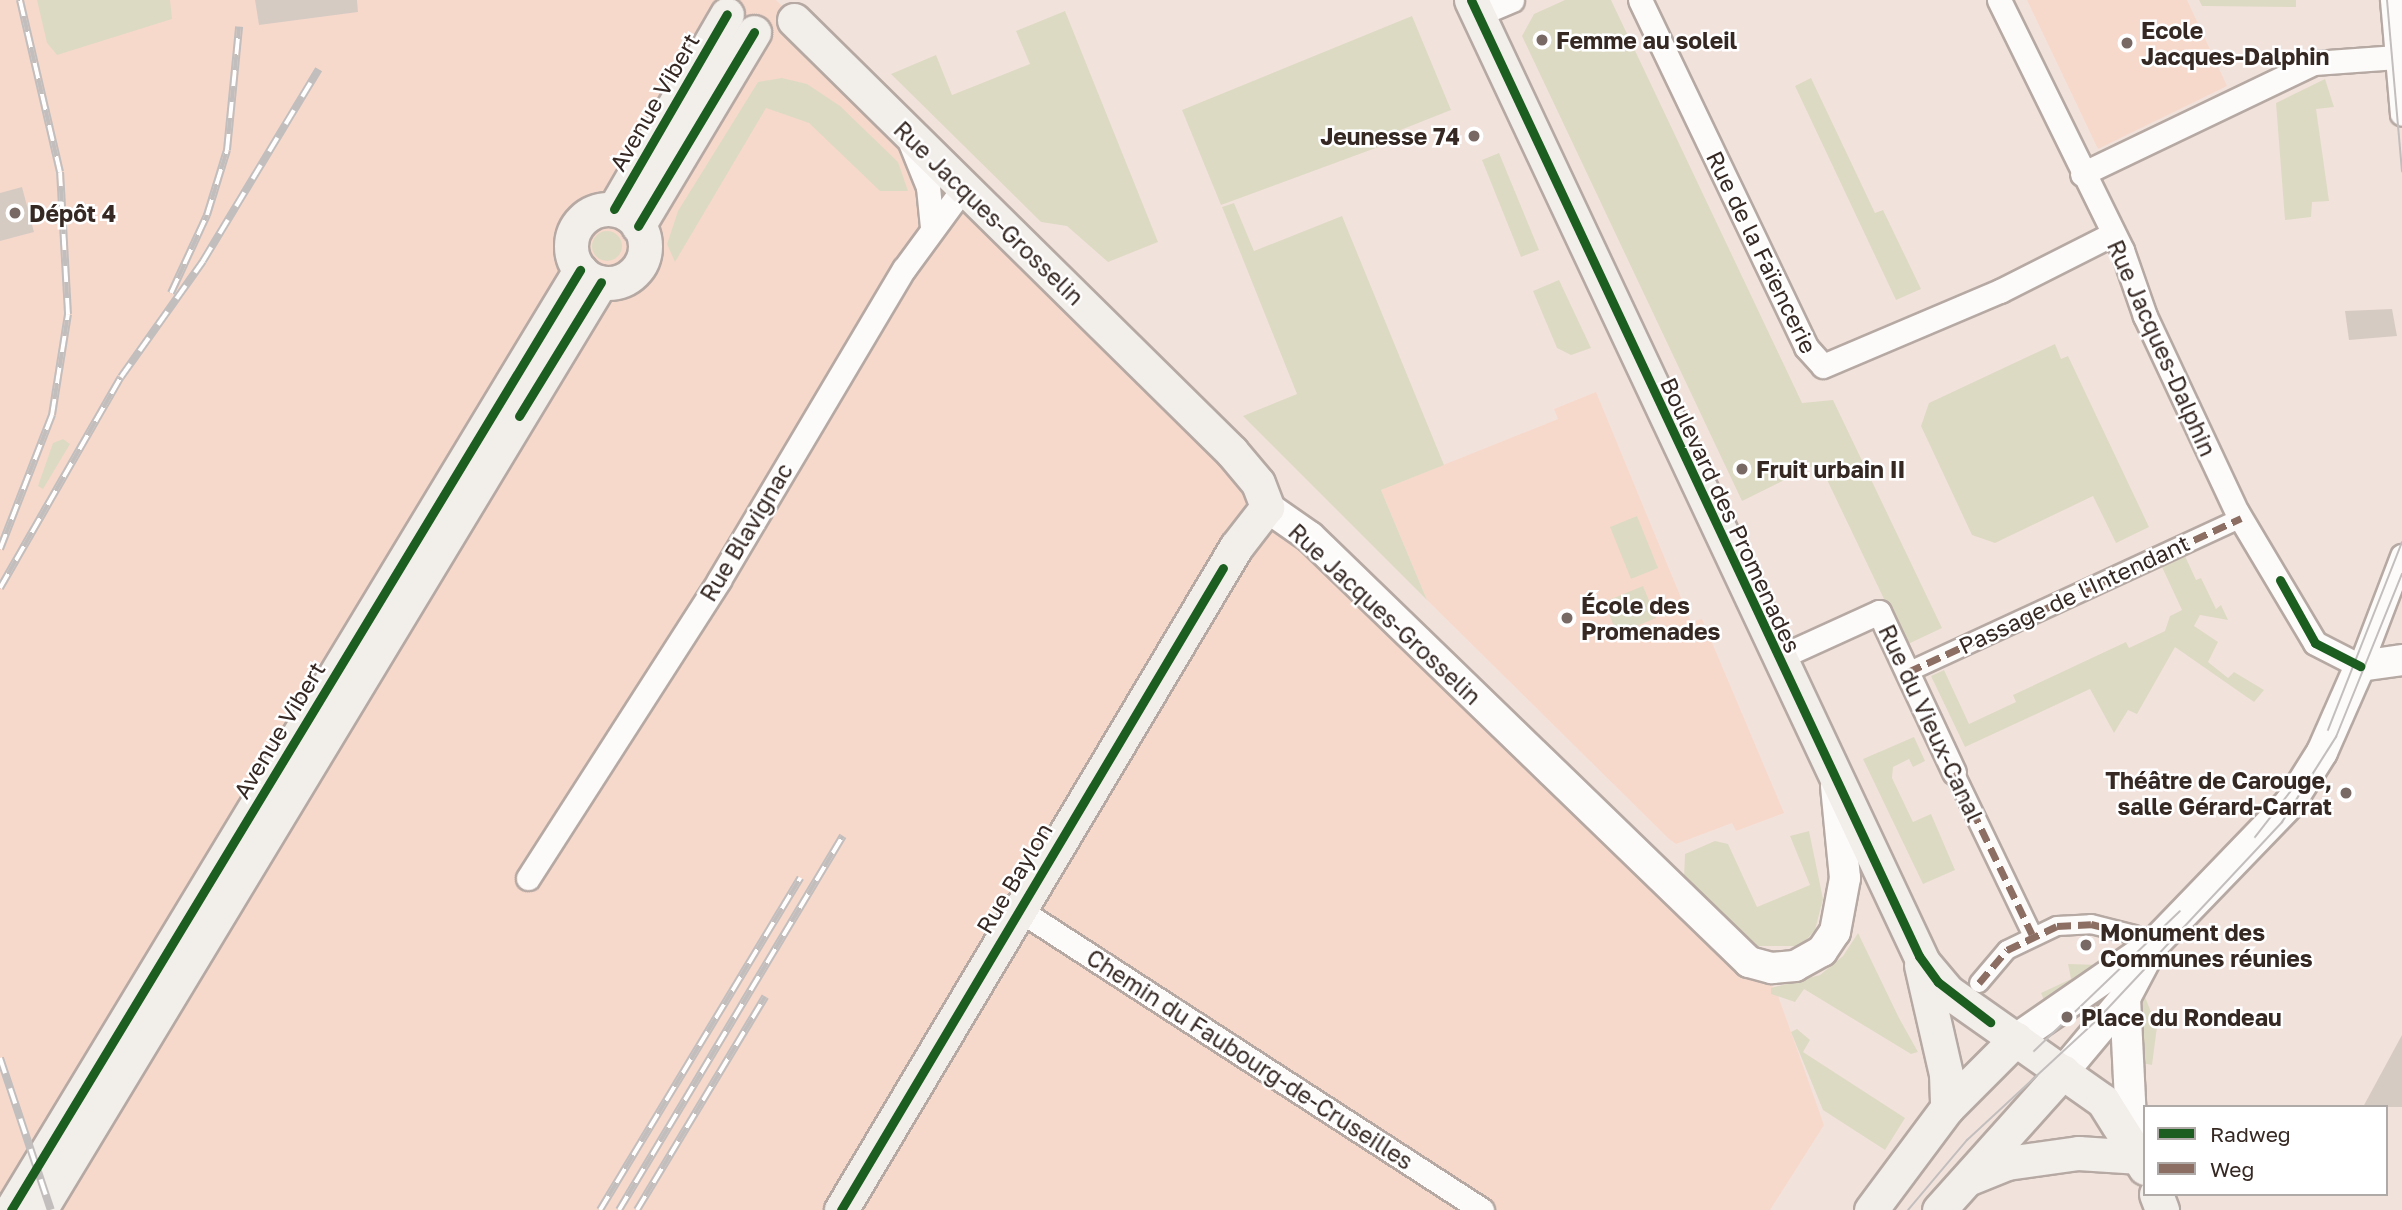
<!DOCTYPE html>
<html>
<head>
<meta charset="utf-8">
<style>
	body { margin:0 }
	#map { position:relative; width:2402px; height:1210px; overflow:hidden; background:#f2e2dc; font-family:"Golos Text",sans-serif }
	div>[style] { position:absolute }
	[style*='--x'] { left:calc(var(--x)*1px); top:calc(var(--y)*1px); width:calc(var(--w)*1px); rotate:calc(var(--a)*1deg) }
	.built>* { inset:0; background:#f7d9cc }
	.green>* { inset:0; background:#dddac3 }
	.round { border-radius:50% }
	.building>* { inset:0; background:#d6cbc3 }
	.roads { filter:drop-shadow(2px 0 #b6a9a3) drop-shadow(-2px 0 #b6a9a3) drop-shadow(0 2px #b6a9a3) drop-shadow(0 -2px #b6a9a3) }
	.pedestrian>* { height:18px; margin:-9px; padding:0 9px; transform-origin:9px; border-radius:9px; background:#fdfbfa }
	.minor>* { height:23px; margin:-11.5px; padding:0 11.5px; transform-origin:11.5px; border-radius:11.5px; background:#fdfbfa }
	.tertiary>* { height:30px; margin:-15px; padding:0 15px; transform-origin:15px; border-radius:15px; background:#fdfbfa }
	.secondary>* { height:33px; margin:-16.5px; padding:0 16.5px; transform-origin:16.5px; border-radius:16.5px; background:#f2eeea }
	.secondary>.ring { margin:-16.5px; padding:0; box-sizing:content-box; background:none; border:33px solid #f2eeea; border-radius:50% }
	.tram>* { height:2px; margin:-1px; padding:0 1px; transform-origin:1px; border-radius:1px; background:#c2bebd }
	.rail>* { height:8px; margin-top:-4px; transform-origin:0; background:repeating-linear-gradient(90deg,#fff 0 16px,#c2bebd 0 32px); box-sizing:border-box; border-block:2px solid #c2bebd }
	.quiet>* { height:7px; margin-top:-3.5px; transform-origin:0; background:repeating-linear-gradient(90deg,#8d6e63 0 14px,transparent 0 21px) }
	.cycleway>* { height:9px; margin:-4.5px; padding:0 4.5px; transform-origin:4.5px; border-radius:4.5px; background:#1b5e20 }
	.dots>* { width:19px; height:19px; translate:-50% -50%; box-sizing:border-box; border:4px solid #fff; border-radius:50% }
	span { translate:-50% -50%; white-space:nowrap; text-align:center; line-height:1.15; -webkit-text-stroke:5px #fff; paint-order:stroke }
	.poi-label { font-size:23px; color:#362823; font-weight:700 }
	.left { translate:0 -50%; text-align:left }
	.right { translate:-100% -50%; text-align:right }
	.street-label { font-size:23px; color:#362823 }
	.legend { position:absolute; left:2143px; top:1105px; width:245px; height:91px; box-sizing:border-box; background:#fff; border:2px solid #afa9a7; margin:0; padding:9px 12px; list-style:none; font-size:21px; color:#362823 }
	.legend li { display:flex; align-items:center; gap:14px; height:35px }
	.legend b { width:35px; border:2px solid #afa9a7 }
</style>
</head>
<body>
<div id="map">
	<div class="built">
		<div style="clip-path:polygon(0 0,776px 0,1776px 990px,1824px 1125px,1770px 1210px,0 1210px)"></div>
		<div style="clip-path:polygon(2027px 0,2187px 0,2227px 86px,2098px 149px)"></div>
		<div style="clip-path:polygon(1596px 392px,1691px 622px,1702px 619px,1784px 813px,1736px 831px,1732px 823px,1676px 844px,1669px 839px,1427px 600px,1381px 490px,1558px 419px,1554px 409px)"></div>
	</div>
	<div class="green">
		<div style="clip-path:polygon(37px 0,170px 0,172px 19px,57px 55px,47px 43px)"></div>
		<div style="clip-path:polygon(1565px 0,1611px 0,1802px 403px,1833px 400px,1942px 628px,1906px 645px,1819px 463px,1742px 501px,1522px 36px,1534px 14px)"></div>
		<div style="clip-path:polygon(2199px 0,2296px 0,2296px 7px,2202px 6px)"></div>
		<div style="clip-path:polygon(1065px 11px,1158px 242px,1108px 262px,1067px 226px,1041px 222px,891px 74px,936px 55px,952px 95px,1030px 64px,1016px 31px)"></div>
		<div style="clip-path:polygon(1412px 16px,1451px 110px,1398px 131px,1400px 139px,1221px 205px,1182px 110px)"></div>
		<div style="clip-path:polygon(782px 78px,807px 84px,840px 106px,898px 162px,908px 191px,880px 191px,809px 123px,766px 108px,675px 262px,667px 244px,678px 211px,758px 82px)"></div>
		<div style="clip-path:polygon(1811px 78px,1875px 213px,1883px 210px,1921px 289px,1896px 300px,1795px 86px)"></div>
		<div style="clip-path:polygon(2325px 79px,2334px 107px,2316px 109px,2329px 201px,2312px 202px,2311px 217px,2285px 220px,2276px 103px)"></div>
		<div style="clip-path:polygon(1499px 153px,1539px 250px,1521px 257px,1482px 160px)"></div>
		<div style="clip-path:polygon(1234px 203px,1254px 251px,1342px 216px,1444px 465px,1381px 490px,1427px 600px,1243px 416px,1297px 394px,1222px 207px)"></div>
		<div class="round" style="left:592px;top:231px;width:30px;height:30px"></div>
		<div style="clip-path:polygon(1559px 280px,1591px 348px,1571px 355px,1557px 348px,1533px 291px)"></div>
		<div style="clip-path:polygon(2055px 344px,2061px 359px,2068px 356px,2149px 527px,2116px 543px,2093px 496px,1995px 543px,1972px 535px,1921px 426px,1929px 403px)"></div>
		<div style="clip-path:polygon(63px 439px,70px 444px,43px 489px,38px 486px,53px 443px)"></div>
		<div style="clip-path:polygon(1637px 516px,1658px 568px,1631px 579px,1610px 527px)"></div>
		<div style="clip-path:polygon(2185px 556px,2196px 580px,2201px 578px,2216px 609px,2221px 605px,2228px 620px,2200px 615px,2194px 626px,2218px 642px,2208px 662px,2228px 678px,2234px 672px,2264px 690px,2254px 702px,2175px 647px,2137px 714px,2128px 710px,2114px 733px,2090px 689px,1965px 747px,1931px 676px,1944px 670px,1969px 724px,2016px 702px,2013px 695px,2126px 642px,2129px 648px,2165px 631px,2170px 616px,2182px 610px,2162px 567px)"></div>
		<div style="clip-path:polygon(1643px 586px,1656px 618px,1617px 634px,1604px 602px)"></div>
		<div style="clip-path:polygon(1914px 737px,1925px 761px,1913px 767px,1909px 759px,1893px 767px,1892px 778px,1913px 822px,1931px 814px,1955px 870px,1923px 884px,1863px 759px)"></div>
		<div style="clip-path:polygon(1809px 831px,1823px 899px,1815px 930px,1801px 946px,1757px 946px,1684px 878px,1685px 854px,1715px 841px,1728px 844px,1757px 907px,1810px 885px,1790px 836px)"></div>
		<div style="clip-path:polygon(1858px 933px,1899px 1018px,1918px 1052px,1911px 1054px,1804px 989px,1795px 1002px,1771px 994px,1771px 988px,1820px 975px,1843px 956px)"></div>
		<div style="clip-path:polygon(2068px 964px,2101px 965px,2044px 1000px,2041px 993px,2071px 979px)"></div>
		<div style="clip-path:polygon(2143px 992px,2157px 1027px,2152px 1065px,2136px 1062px)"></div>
		<div style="clip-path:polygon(1797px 1029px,1810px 1040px,1803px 1052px,1905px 1118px,1885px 1150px,1823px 1110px,1791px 1032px)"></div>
	</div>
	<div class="building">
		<div style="clip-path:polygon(255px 0,357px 0,358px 12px,259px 25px)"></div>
		<div style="clip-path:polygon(22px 187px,34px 232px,0 241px,0 193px)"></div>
		<div style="clip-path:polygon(2392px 309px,2397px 336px,2349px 340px,2345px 311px)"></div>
		<div style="clip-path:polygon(2402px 1035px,2402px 1107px,2363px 1107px)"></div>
	</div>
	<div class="roads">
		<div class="pedestrian">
			<div style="--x:1908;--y:672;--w:367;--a:-24.8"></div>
			<div style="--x:1954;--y:772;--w:180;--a:64.3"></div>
			<div style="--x:1979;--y:983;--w:43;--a:-49.7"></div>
			<div style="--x:2007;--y:950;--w:55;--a:-25.6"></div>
			<div style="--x:2057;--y:926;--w:34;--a:-3"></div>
			<div style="--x:2091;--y:924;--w:45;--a:14"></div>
		</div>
		<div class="minor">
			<div style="--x:1640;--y:0;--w:385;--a:64.4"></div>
			<div style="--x:1806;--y:347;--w:25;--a:48"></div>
			<div style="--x:1823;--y:366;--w:192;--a:-23"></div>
			<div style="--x:2000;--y:291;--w:124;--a:-26.8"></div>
			<div style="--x:1999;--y:0;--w:279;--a:63.8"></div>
			<div style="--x:2122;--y:250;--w:70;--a:70.8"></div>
			<div style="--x:2145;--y:316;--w:217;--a:64.9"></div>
			<div style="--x:2237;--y:512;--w:152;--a:59.2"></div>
			<div style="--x:2315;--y:643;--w:51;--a:27.1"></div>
			<div style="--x:2360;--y:666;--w:118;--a:-69.1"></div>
			<div style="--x:2392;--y:0;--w:114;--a:85"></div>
			<div style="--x:1477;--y:15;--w:38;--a:-23"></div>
			<div style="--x:909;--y:140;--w:51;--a:68"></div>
			<div style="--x:928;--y:187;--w:40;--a:84.3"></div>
			<div style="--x:2082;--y:174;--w:257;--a:-25.6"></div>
			<div style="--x:2314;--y:63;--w:83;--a:-4.1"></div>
			<div style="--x:1778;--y:658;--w:111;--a:-24.5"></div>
			<div style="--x:1879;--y:612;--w:177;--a:64.9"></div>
			<div style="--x:528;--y:878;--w:354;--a:-57.3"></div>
			<div style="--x:719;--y:580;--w:362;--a:-59.3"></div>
			<div style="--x:904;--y:269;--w:102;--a:-53.8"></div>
			<div style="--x:1018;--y:909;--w:553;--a:32.97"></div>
		</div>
		<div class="tertiary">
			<div style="--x:1267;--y:507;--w:52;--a:34.9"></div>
			<div style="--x:1310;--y:537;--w:611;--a:44.07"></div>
			<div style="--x:1749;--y:962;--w:24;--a:15"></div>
			<div style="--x:1772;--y:968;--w:23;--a:-5"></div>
			<div style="--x:1795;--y:966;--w:31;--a:-29"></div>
			<div style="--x:1822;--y:951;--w:23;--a:-56"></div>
			<div style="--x:1835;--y:932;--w:55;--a:-79.5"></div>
			<div style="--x:1845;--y:878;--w:92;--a:-95.6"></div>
			<div style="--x:2125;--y:998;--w:143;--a:87.2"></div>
			<div style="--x:2016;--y:1039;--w:164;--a:-34.6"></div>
			<div style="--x:2063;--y:1072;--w:97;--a:-50"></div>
			<div style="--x:2125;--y:998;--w:60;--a:-62.2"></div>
			<div style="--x:2153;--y:945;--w:197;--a:-46"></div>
			<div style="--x:2290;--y:803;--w:60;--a:-57.9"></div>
			<div style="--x:2322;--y:752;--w:94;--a:-66.2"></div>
			<div style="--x:2360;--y:666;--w:42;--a:-8.1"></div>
		</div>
		<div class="secondary">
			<div style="--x:1471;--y:0;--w:1063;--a:64.83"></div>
			<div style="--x:1923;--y:962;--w:38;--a:50"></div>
			<div style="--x:1947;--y:991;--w:191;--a:35.2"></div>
			<div style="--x:2103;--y:1101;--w:79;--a:57.9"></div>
			<div style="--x:794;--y:20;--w:615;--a:44.6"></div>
			<div style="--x:1232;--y:452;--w:40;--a:50"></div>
			<div style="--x:1258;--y:483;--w:26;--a:69"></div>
			<div style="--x:1267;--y:507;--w:51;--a:127.8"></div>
			<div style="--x:1236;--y:547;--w:772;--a:120.79"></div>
			<div style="--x:614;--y:209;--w:225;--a:-59.9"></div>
			<div class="ring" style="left:571px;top:209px;width:41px;height:41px"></div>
			<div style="--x:638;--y:226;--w:226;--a:-59.1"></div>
			<div style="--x:1921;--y:965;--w:112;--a:77.1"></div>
			<div style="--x:1946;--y:1074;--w:34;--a:88"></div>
			<div style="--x:1970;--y:1178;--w:40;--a:-22"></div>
			<div style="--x:2007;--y:1163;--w:72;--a:-8"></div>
			<div style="--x:2078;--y:1153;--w:62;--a:3.7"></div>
			<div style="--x:2156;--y:1194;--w:17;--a:69"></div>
			<div style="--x:11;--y:1210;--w:1099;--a:-58.81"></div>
			<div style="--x:40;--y:1210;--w:1084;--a:-58.85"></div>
			<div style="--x:1871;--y:1210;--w:127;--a:-53.3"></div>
			<div style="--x:1947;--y:1108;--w:98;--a:-45"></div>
			<div style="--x:1939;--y:1210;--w:186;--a:-48.1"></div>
		</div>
	</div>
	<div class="tram">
		<div style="--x:2387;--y:0;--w:172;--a:85"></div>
		<div style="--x:2328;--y:730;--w:202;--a:-68.5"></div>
		<div style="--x:2255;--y:837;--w:73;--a:-52.2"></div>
		<div style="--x:2034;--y:1051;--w:202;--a:-43.8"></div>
		<div style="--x:1908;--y:1210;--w:92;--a:-49.9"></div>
		<div style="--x:1967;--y:1140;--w:174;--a:-42.7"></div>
		<div style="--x:2095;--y:1022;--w:274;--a:-46.9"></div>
		<div style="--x:2282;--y:822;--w:101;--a:-57.6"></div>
		<div style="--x:2336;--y:737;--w:176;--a:-68"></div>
	</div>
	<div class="rail">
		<div style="--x:171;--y:293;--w:86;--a:-65.2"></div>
		<div style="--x:207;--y:215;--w:68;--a:-72.9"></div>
		<div style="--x:227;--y:150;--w:124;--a:-84.4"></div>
		<div style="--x:0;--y:549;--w:144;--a:-68.8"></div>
		<div style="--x:52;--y:415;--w:102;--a:-81"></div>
		<div style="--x:68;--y:314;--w:142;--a:-93.2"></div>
		<div style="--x:60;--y:172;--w:177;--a:-103.1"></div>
		<div style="--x:0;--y:588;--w:243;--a:-60.2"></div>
		<div style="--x:121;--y:377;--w:142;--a:-54.7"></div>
		<div style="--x:203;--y:261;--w:224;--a:-58.9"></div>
		<div style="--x:0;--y:1058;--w:160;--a:71.5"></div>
		<div style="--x:600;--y:1210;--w:388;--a:-58.9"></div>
		<div style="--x:619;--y:1210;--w:436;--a:-59.1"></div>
		<div style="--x:637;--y:1210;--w:249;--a:-59"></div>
	</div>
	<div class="quiet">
		<div style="--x:1908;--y:672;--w:367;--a:-24.8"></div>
		<div style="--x:1954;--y:772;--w:180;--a:64.3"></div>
		<div style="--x:1979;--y:983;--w:43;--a:-49.7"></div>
		<div style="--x:2007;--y:950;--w:55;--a:-25.6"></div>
		<div style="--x:2057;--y:926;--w:34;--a:-3"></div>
		<div style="--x:2091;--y:924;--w:45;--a:14"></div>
	</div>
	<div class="cycleway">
		<div style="--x:1471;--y:0;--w:1056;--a:64.89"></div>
		<div style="--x:1919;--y:956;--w:32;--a:54"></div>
		<div style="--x:1938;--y:982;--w:66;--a:37.6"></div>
		<div style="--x:614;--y:209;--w:225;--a:-59.9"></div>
		<div style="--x:638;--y:226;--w:226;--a:-59.1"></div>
		<div style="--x:519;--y:416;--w:157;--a:-58.5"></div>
		<div style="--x:2280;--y:580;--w:72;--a:60.9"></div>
		<div style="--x:2315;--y:643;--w:51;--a:27.1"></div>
		<div style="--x:11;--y:1210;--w:1099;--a:-58.81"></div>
		<div style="--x:841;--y:1210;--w:747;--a:-59.25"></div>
	</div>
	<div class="dots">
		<div style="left:1542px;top:40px;background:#786964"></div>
		<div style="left:2127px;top:43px;background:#786964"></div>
		<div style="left:1474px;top:136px;background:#786964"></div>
		<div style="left:15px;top:213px;background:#786964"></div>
		<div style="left:1742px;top:469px;background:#786964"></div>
		<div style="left:1567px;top:618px;background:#786964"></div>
		<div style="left:2346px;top:793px;background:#786964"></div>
		<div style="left:2086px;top:945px;background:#786964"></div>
		<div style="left:2067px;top:1017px;background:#786964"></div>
	</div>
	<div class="poi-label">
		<span class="left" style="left:2141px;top:43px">Ecole<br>Jacques-Dalphin</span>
		<span class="left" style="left:1556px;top:40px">Femme au soleil</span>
		<span class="right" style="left:1460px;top:136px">Jeunesse 74</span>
		<span class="left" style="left:29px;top:213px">Dépôt 4</span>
		<span class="left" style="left:1756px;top:469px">Fruit urbain II</span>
		<span class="left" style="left:1581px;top:618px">École des<br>Promenades</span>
		<span class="right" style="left:2332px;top:793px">Théâtre de Carouge,<br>salle Gérard-Carrat</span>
		<span class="left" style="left:2100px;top:945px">Monument des<br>Communes réunies</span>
		<span class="left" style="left:2081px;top:1017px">Place du Rondeau</span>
	</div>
	<div class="street-label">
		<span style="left:654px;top:102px;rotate:-60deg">Avenue Vibert</span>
		<span style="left:989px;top:213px;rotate:44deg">Rue Jacques-Grosselin</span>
		<span style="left:1762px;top:252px;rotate:64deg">Rue de la Faïencerie</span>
		<span style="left:2162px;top:348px;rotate:66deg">Rue Jacques-Dalphin</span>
		<span style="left:1731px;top:515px;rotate:65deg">Boulevard des Promenades</span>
		<span style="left:746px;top:532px;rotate:-59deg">Rue Blavignac</span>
		<span style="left:2074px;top:594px;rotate:-25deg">Passage de l'Intendant</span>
		<span style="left:1385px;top:614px;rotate:43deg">Rue Jacques-Grosselin</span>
		<span style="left:1931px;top:723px;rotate:65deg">Rue du Vieux-Canal</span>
		<span style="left:279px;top:730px;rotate:-59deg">Avenue Vibert</span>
		<span style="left:1014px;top:878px;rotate:-59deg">Rue Baylon</span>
		<span style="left:1250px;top:1059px;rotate:33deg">Chemin du Faubourg-de-Cruseilles</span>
	</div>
	<ul class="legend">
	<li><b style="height:9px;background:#1b5e20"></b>Radweg</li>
	<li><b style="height:9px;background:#8d6e63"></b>Weg</li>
	</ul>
</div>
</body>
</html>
